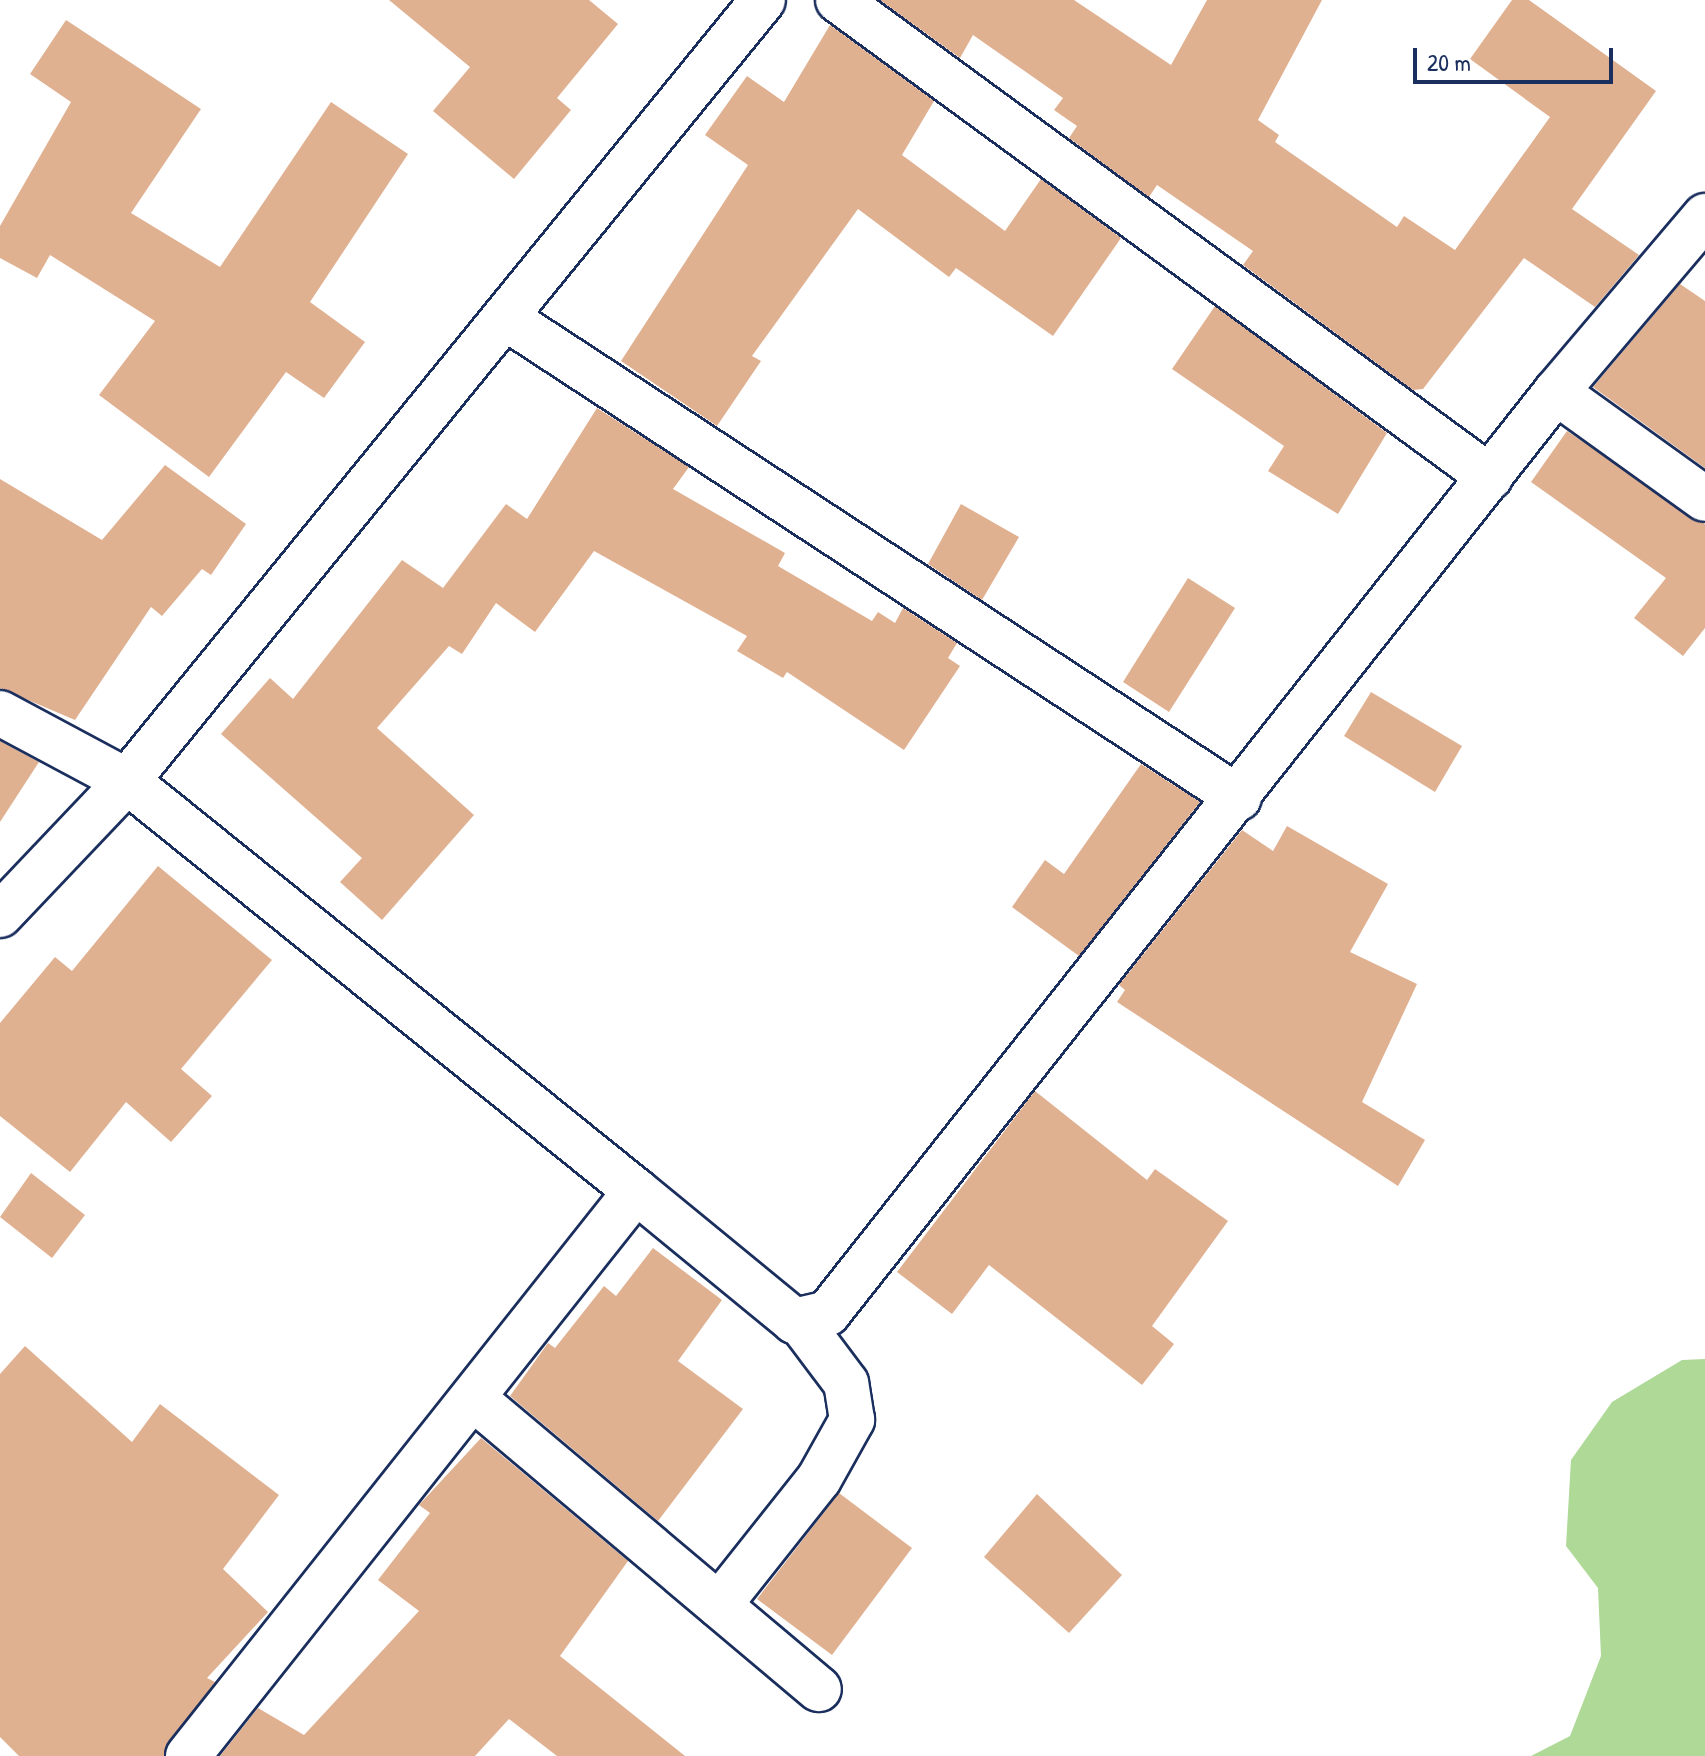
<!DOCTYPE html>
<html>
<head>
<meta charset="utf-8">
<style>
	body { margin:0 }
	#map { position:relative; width:1705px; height:1756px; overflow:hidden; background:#fff; font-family:"Patrick Hand",sans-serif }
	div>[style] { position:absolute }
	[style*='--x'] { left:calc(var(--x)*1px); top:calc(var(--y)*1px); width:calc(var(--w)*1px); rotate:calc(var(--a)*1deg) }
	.green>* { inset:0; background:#aed997 }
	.building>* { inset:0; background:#e0b191 }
	.roads { filter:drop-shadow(2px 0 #1b2f5e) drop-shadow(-2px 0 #1b2f5e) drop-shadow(0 2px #1b2f5e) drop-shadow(0 -2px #1b2f5e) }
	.minor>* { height:44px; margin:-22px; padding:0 22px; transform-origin:22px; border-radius:22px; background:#fff }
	span { translate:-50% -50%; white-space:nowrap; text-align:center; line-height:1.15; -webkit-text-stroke:8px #fff; paint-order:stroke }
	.scale { position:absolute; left:1413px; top:48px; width:200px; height:36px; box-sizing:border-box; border:4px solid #1b2f5e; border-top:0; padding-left:10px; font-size:24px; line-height:28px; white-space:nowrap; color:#1b2f5e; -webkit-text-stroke:6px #fff; paint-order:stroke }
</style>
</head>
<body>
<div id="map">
	<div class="green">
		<div style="clip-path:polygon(1705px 1359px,1705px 1756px,1531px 1756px,1570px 1736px,1601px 1656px,1598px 1588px,1566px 1546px,1571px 1460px,1612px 1402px,1682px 1360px)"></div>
	</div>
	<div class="building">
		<div style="clip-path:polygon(389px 0,589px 0,618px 24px,557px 98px,571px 110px,514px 179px,433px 111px,470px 67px)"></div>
		<div style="clip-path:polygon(880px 0,1074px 0,1171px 65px,1207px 0,1322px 0,1258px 120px,1279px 135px,1275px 142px,1397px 227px,1404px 216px,1455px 250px,1550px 117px,1470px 59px,1512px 0,1529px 0,1656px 91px,1572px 209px,1639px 255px,1595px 307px,1524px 258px,1423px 389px,1413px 390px,1243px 265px,1253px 251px,1157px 185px,1149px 197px,1069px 138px,1077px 126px,1054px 110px,1063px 98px,973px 35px,960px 58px)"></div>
		<div style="clip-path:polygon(66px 20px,201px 109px,131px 213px,220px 267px,331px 102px,408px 154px,310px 302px,365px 342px,324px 398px,286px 372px,209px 477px,99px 395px,155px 321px,50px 255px,37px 278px,0 258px,0 226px,71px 102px,30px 74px)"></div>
		<div style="clip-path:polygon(830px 25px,934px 101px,902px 155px,1005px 231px,1041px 179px,1121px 238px,1053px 336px,956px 268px,949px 277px,858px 209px,752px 356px,761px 361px,717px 426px,621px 361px,748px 165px,705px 135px,747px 76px,784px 102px)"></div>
		<div style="clip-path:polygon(1680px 284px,1705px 301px,1705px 468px,1593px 387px)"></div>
		<div style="clip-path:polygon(1215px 306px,1387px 433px,1338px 514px,1268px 471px,1284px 446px,1172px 369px)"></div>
		<div style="clip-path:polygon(597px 408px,689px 467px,673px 489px,785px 553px,778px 566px,872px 621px,878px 612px,895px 623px,903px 608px,957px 643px,948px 658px,960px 666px,904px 750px,787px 672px,783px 678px,737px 651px,747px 636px,594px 551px,535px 632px,496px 603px,462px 654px,449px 646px,377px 728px,474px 815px,382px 920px,340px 882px,362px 858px,221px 734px,270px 678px,293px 699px,402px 560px,443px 588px,506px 504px,527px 519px)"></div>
		<div style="clip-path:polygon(1567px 431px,1705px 524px,1705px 628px,1683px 656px,1634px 618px,1666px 578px,1531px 482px)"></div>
		<div style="clip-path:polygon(165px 465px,246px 524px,211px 575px,202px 569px,162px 616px,151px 607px,75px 720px,0 688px,0 479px,102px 540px)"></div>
		<div style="clip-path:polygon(961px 504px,1019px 537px,982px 600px,928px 564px)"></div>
		<div style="clip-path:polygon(1188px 578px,1235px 608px,1169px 712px,1123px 682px)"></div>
		<div style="clip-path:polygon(1371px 692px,1462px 746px,1435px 792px,1344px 736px)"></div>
		<div style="clip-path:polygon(0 741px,39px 762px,0 822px)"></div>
		<div style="clip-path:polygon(1141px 764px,1200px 802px,1079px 956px,1012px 907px,1045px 860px,1064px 874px)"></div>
		<div style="clip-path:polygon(1287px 826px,1388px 884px,1350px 952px,1417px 984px,1362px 1102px,1425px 1140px,1398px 1186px,1117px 1002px,1125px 990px,1119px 985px,1242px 830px,1273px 851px)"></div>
		<div style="clip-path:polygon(158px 866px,272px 960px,181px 1069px,212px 1096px,171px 1142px,126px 1102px,70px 1172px,0 1116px,0 1023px,55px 957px,72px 971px)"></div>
		<div style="clip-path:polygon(1035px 1091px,1147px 1180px,1155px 1169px,1228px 1221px,1152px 1326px,1174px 1344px,1142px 1385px,989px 1265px,952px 1314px,897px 1272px)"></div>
		<div style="clip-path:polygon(31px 1173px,85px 1215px,52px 1258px,0 1217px)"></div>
		<div style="clip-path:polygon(653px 1248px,722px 1300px,678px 1361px,743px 1409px,658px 1521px,510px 1396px,548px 1343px,555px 1348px,604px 1286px,616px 1296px)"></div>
		<div style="clip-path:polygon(25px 1346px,132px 1442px,160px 1404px,279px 1495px,223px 1569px,268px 1612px,207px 1678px,215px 1682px,164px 1756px,19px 1756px,0 1737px,0 1374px)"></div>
		<div style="clip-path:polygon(481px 1438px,628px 1561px,560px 1656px,685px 1756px,557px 1756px,509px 1719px,475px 1756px,220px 1756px,258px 1708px,304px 1735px,419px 1611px,378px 1580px,430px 1513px,419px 1505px)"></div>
		<div style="clip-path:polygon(839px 1493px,912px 1548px,832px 1655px,757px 1599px)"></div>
		<div style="clip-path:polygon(1037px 1494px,1122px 1575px,1069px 1633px,984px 1557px)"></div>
	</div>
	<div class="roads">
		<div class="minor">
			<div style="--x:838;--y:0;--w:808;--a:36.19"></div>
			<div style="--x:506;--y:318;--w:876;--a:33.22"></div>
			<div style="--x:1556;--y:392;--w:183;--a:35.7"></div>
			<div style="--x:0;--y:713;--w:144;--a:28.2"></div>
			<div style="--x:127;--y:781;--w:1007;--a:-50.84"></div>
			<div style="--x:0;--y:915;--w:185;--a:-46.5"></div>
			<div style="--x:127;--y:781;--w:654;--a:38.85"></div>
			<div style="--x:473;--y:1398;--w:452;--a:40.1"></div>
			<div style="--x:719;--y:1605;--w:161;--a:-51.6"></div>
			<div style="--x:819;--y:1479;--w:68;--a:-60.8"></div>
			<div style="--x:852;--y:1420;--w:37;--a:-99"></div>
			<div style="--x:846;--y:1383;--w:75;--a:-126.9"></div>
			<div style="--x:188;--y:1756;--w:721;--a:-51.59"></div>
			<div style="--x:636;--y:1191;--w:205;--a:39.4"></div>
			<div style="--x:794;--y:1321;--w:35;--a:-13"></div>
			<div style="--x:828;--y:1313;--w:1174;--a:-51.68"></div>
			<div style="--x:1556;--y:392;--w:231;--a:-49.7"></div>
		</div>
	</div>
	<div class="scale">20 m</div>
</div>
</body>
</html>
